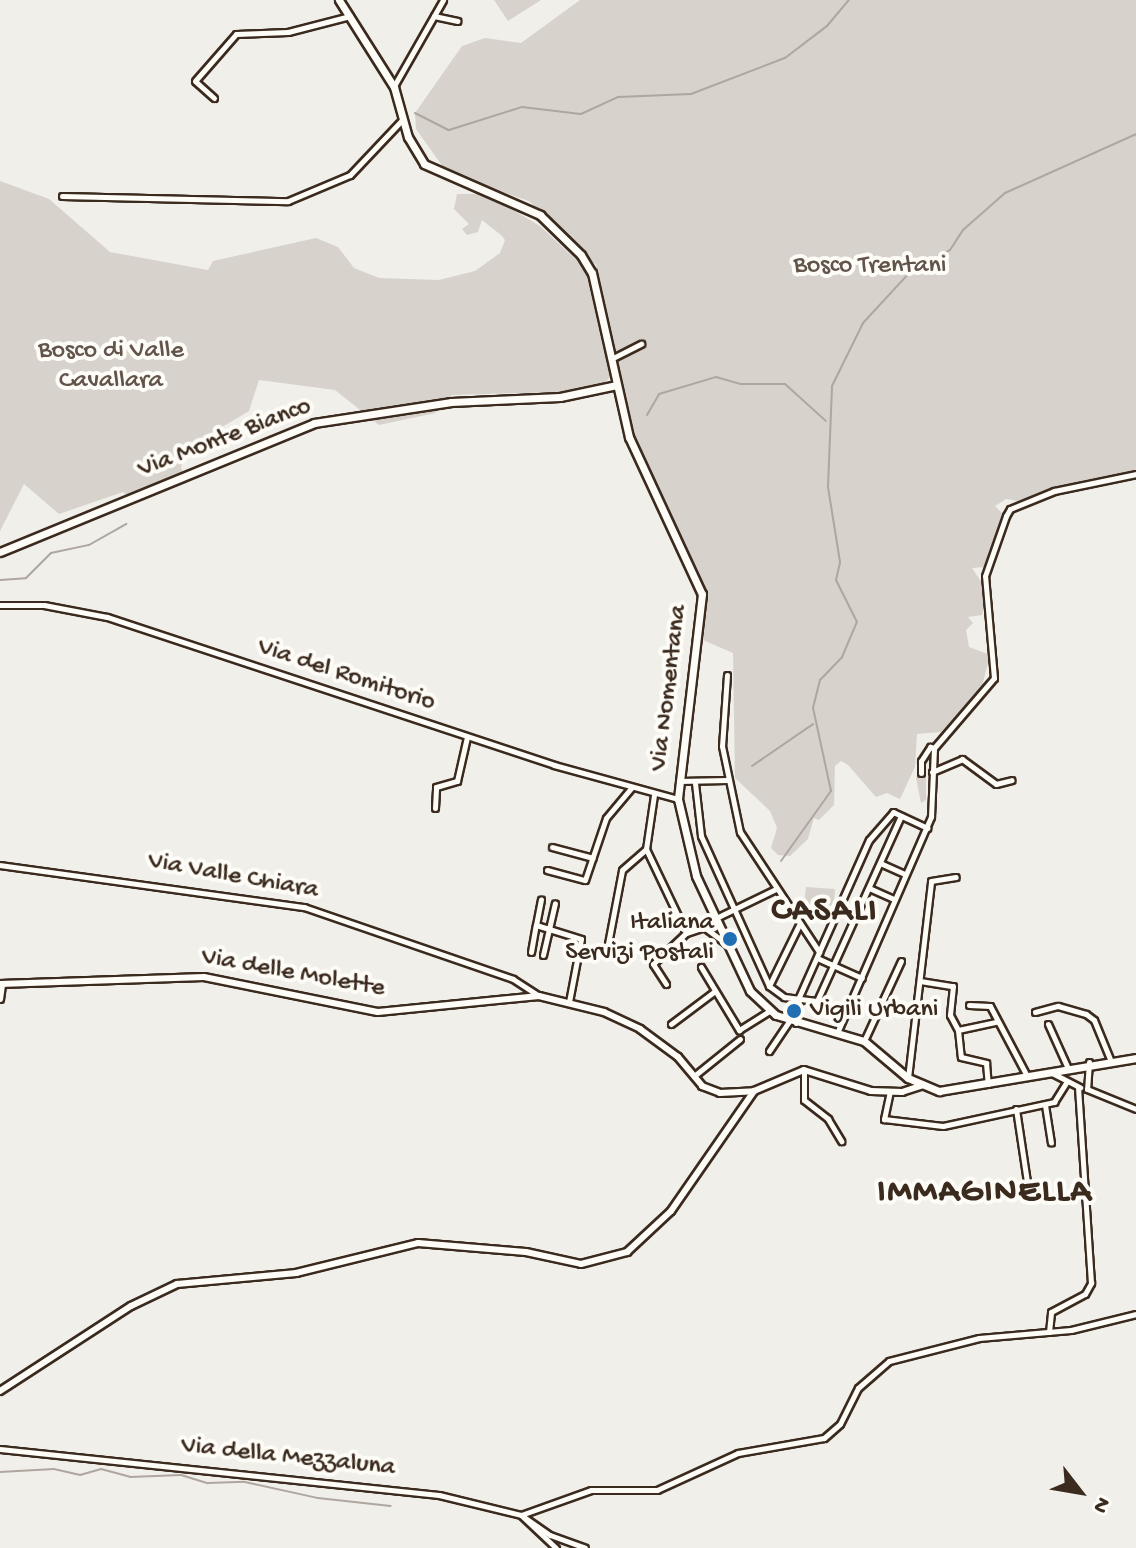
<!DOCTYPE html>
<html>
<head>
<meta charset="utf-8">
<style>
	body { margin:0 }
	#map { position:relative; width:1136px; height:1548px; overflow:hidden; background:#f1efea; font-family:"Gochi Hand",sans-serif }
	div>[style] { position:absolute }
	[style*='--x'] { left:calc(var(--x)*1px); top:calc(var(--y)*1px); width:calc(var(--w)*1px); rotate:calc(var(--a)*1deg) }
	.green>* { inset:0; background:#d7d2cc }
	.stream>* { height:2px; margin:-1px; padding:0 1px; transform-origin:1px; border-radius:1px; background:#aea69f }
	.roads { filter:drop-shadow(2px 0 #3b2a1e) drop-shadow(-2px 0 #3b2a1e) drop-shadow(0 2px #3b2a1e) drop-shadow(0 -2px #3b2a1e) }
	.minor>* { height:5px; margin:-2.5px; padding:0 2.5px; transform-origin:2.5px; border-radius:2.5px; background:#fdfcf7 }
	.tertiary>* { height:6px; margin:-3px; padding:0 3px; transform-origin:3px; border-radius:3px; background:#fdfcf7 }
	.secondary>* { height:7px; margin:-3.5px; padding:0 3.5px; transform-origin:3.5px; border-radius:3.5px; background:#fdfcf7 }
	.dots>* { width:22px; height:22px; translate:-50% -50%; box-sizing:border-box; border:4px solid #fdfcf7; border-radius:50% }
	span { translate:-50% -50%; white-space:nowrap; text-align:center; line-height:1.15; -webkit-text-stroke:8px #fdfcf7; paint-order:stroke }
	.park-label { font-size:26px; color:#62544a }
	.street-label { font-size:26px; color:#3b2a1e }
	.poi-label { font-size:26px; color:#3b2a1e }
	.right { translate:-100% -50%; text-align:right }
	.left { translate:0 -50%; text-align:left }
	.district-label { font-size:34px; color:#3b2a1e; font-weight:700; letter-spacing:2px }
	.north { position:absolute; left:1040px; top:1452px; width:80px; height:80px; -webkit-text-stroke:6px #fdfcf7; paint-order:stroke; rotate:121deg; font-size:22px; font-weight:700; line-height:32px; text-align:center; color:#3b2a1e }
	.north::after { content:''; display:block; margin:auto; width:28px; height:36px; background:#3b2a1e; clip-path:polygon(50% 0,100% 100%,50% 72%,0 100%) }
</style>
</head>
<body>
<div id="map">
	<div class="green">
		<div style="clip-path:polygon(494px 0,541px 0,508px 21px)"></div>
		<div style="clip-path:polygon(580px 0,1136px 0,1136px 472px,1085px 480px,1018px 501px,1006px 499px,995px 506px,1003px 514px,992px 548px,985px 567px,972px 568px,982px 583px,984px 607px,982px 615px,968px 617px,973px 623px,966px 630px,969px 647px,990px 655px,982px 686px,941px 732px,917px 734px,915px 767px,900px 799px,887px 793px,876px 797px,848px 765px,841px 761px,835px 766px,834px 805px,819px 820px,814px 818px,808px 839px,790px 856px,778px 855px,771px 848px,777px 828px,770px 811px,735px 778px,733px 653px,703px 640px,706px 593px,631px 432px,596px 265px,529px 201px,448px 174px,416px 129px,415px 113px,462px 46px,485px 38px,521px 43px)"></div>
		<div style="clip-path:polygon(0 181px,49px 199px,110px 252px,208px 270px,213px 261px,316px 238px,338px 247px,354px 268px,379px 278px,439px 280px,475px 271px,500px 253px,505px 240px,501px 235px,482px 220px,478px 232px,467px 235px,462px 229px,469px 224px,454px 209px,457px 194px,486px 194px,540px 226px,585px 268px,610px 377px,604px 384px,557px 392px,452px 395px,435px 413px,379px 425px,335px 390px,259px 380px,249px 411px,187px 448px,181px 467px,187px 483px,136px 501px,123px 492px,59px 514px,24px 484px,0 531px)"></div>
		<div style="clip-path:polygon(921px 773px,926px 779px,926px 800px,921px 803px,916px 778px)"></div>
		<div style="clip-path:polygon(806px 887px,835px 889px,834px 906px,804px 904px)"></div>
	</div>
	<div class="stream">
		<div style="--x:415;--y:113;--w:38;--a:27"></div>
		<div style="--x:449;--y:130;--w:77;--a:-17.5"></div>
		<div style="--x:522;--y:107;--w:59;--a:6.8"></div>
		<div style="--x:581;--y:114;--w:41;--a:-24.7"></div>
		<div style="--x:618;--y:97;--w:73;--a:-2.4"></div>
		<div style="--x:691;--y:94;--w:101;--a:-21"></div>
		<div style="--x:785;--y:58;--w:53;--a:-37.3"></div>
		<div style="--x:827;--y:26;--w:34;--a:-50"></div>
		<div style="--x:647;--y:415;--w:24;--a:-60"></div>
		<div style="--x:659;--y:394;--w:59;--a:-16.6"></div>
		<div style="--x:716;--y:377;--w:25;--a:16"></div>
		<div style="--x:740;--y:384;--w:45;--a:0"></div>
		<div style="--x:785;--y:384;--w:55;--a:42.1"></div>
		<div style="--x:0;--y:580;--w:26;--a:-4"></div>
		<div style="--x:26;--y:578;--w:35;--a:-45"></div>
		<div style="--x:51;--y:553;--w:39;--a:-12"></div>
		<div style="--x:89;--y:545;--w:43;--a:-29.6"></div>
		<div style="--x:752;--y:766;--w:74;--a:-34.5"></div>
		<div style="--x:781;--y:861;--w:86;--a:-54.5"></div>
		<div style="--x:831;--y:791;--w:85;--a:-102.2"></div>
		<div style="--x:813;--y:708;--w:29;--a:-76"></div>
		<div style="--x:820;--y:680;--w:32;--a:-46"></div>
		<div style="--x:842;--y:657;--w:38;--a:-67"></div>
		<div style="--x:857;--y:622;--w:47;--a:-116.6"></div>
		<div style="--x:836;--y:580;--w:18;--a:-77"></div>
		<div style="--x:840;--y:562;--w:76;--a:-99.1"></div>
		<div style="--x:828;--y:487;--w:101;--a:-87.7"></div>
		<div style="--x:832;--y:386;--w:70;--a:-63.8"></div>
		<div style="--x:863;--y:323;--w:71;--a:-47.3"></div>
		<div style="--x:911;--y:271;--w:44;--a:-28.3"></div>
		<div style="--x:950;--y:250;--w:24;--a:-57"></div>
		<div style="--x:963;--y:230;--w:56;--a:-41.4"></div>
		<div style="--x:1005;--y:193;--w:144;--a:-24.2"></div>
		<div style="--x:0;--y:1472;--w:54;--a:-3.2"></div>
		<div style="--x:54;--y:1469;--w:27;--a:13"></div>
		<div style="--x:80;--y:1475;--w:22;--a:-16"></div>
		<div style="--x:101;--y:1469;--w:30;--a:15"></div>
		<div style="--x:130;--y:1477;--w:51;--a:-2.2"></div>
		<div style="--x:181;--y:1475;--w:28;--a:17"></div>
		<div style="--x:208;--y:1483;--w:37;--a:-2"></div>
		<div style="--x:245;--y:1482;--w:75;--a:12.4"></div>
		<div style="--x:318;--y:1498;--w:73;--a:6.3"></div>
	</div>
	<div class="roads">
		<div class="minor">
			<div style="--x:434;--y:16;--w:24;--a:12"></div>
			<div style="--x:394;--y:86;--w:99;--a:-60.3"></div>
			<div style="--x:214;--y:98;--w:25;--a:-138"></div>
			<div style="--x:195;--y:81;--w:62;--a:-48.9"></div>
			<div style="--x:236;--y:34;--w:52;--a:-2.2"></div>
			<div style="--x:288;--y:32;--w:64;--a:-14.5"></div>
			<div style="--x:62;--y:196;--w:226;--a:1.3"></div>
			<div style="--x:288;--y:201;--w:67;--a:-22.8"></div>
			<div style="--x:350;--y:175;--w:76;--a:-46.6"></div>
			<div style="--x:611;--y:359;--w:34;--a:-27"></div>
			<div style="--x:0;--y:605;--w:44;--a:0"></div>
			<div style="--x:44;--y:605;--w:64;--a:10.8"></div>
			<div style="--x:107;--y:617;--w:471;--a:18.3"></div>
			<div style="--x:554;--y:765;--w:129;--a:15.3"></div>
			<div style="--x:727;--y:675;--w:71;--a:94"></div>
			<div style="--x:722;--y:746;--w:88;--a:78.2"></div>
			<div style="--x:740;--y:832;--w:144;--a:56.6"></div>
			<div style="--x:932;--y:772;--w:33;--a:-23"></div>
			<div style="--x:962;--y:759;--w:42;--a:36.3"></div>
			<div style="--x:996;--y:784;--w:16;--a:-14"></div>
			<div style="--x:921;--y:773;--w:12;--a:-90"></div>
			<div style="--x:921;--y:761;--w:17;--a:-57"></div>
			<div style="--x:930;--y:747;--w:4;--a:14"></div>
			<div style="--x:679;--y:781;--w:48;--a:-1.2"></div>
			<div style="--x:695;--y:783;--w:53;--a:83.5"></div>
			<div style="--x:701;--y:836;--w:165;--a:65.6"></div>
			<div style="--x:769;--y:986;--w:19;--a:36"></div>
			<div style="--x:784;--y:997;--w:33;--a:7"></div>
			<div style="--x:817;--y:1001;--w:31;--a:21"></div>
			<div style="--x:654;--y:795;--w:55;--a:98.4"></div>
			<div style="--x:646;--y:849;--w:93;--a:64.5"></div>
			<div style="--x:435;--y:808;--w:21;--a:-87"></div>
			<div style="--x:436;--y:787;--w:22;--a:-16"></div>
			<div style="--x:457;--y:781;--w:45;--a:-77.2"></div>
			<div style="--x:552;--y:847;--w:42;--a:15"></div>
			<div style="--x:880;--y:863;--w:27;--a:24"></div>
			<div style="--x:0;--y:865;--w:307;--a:7.9"></div>
			<div style="--x:304;--y:907;--w:221;--a:19"></div>
			<div style="--x:513;--y:979;--w:31;--a:33"></div>
			<div style="--x:547;--y:870;--w:39;--a:15"></div>
			<div style="--x:585;--y:880;--w:65;--a:-71.3"></div>
			<div style="--x:606;--y:818;--w:40;--a:-50"></div>
			<div style="--x:869;--y:888;--w:27;--a:24"></div>
			<div style="--x:716;--y:918;--w:67;--a:-25.8"></div>
			<div style="--x:536;--y:925;--w:26;--a:-79"></div>
			<div style="--x:607;--y:949;--w:80;--a:-79.2"></div>
			<div style="--x:622;--y:870;--w:32;--a:-41"></div>
			<div style="--x:531;--y:952;--w:27;--a:-80"></div>
			<div style="--x:536;--y:925;--w:47;--a:17.3"></div>
			<div style="--x:581;--y:939;--w:64;--a:100.8"></div>
			<div style="--x:543;--y:955;--w:53;--a:-77"></div>
			<div style="--x:817;--y:958;--w:49;--a:24"></div>
			<div style="--x:701;--y:967;--w:74;--a:58.9"></div>
			<div style="--x:739;--y:1030;--w:36;--a:-32"></div>
			<div style="--x:920;--y:981;--w:33;--a:9"></div>
			<div style="--x:953;--y:986;--w:29;--a:96"></div>
			<div style="--x:950;--y:1015;--w:17;--a:62"></div>
			<div style="--x:958;--y:1030;--w:39;--a:-12"></div>
			<div style="--x:666;--y:984;--w:24;--a:-123"></div>
			<div style="--x:653;--y:964;--w:45;--a:-43.2"></div>
			<div style="--x:686;--y:933;--w:19;--a:-18"></div>
			<div style="--x:704;--y:927;--w:30;--a:37"></div>
			<div style="--x:769;--y:986;--w:70;--a:-63.8"></div>
			<div style="--x:0;--y:999;--w:15;--a:-82"></div>
			<div style="--x:817;--y:1001;--w:203;--a:-65.6"></div>
			<div style="--x:969;--y:1005;--w:21;--a:3"></div>
			<div style="--x:990;--y:1006;--w:79;--a:62.1"></div>
			<div style="--x:1035;--y:1012;--w:24;--a:-15"></div>
			<div style="--x:1058;--y:1006;--w:29;--a:16"></div>
			<div style="--x:1086;--y:1014;--w:10;--a:37"></div>
			<div style="--x:1094;--y:1020;--w:42;--a:67.7"></div>
			<div style="--x:796;--y:1023;--w:26;--a:-83"></div>
			<div style="--x:799;--y:997;--w:172;--a:-66"></div>
			<div style="--x:869;--y:840;--w:37;--a:-49"></div>
			<div style="--x:893;--y:812;--w:38;--a:25"></div>
			<div style="--x:671;--y:1024;--w:55;--a:-36.9"></div>
			<div style="--x:1048;--y:1024;--w:46;--a:65.7"></div>
			<div style="--x:958;--y:1030;--w:27;--a:84"></div>
			<div style="--x:961;--y:1057;--w:26;--a:13"></div>
			<div style="--x:986;--y:1063;--w:21;--a:85"></div>
			<div style="--x:837;--y:1033;--w:236;--a:-66.5"></div>
			<div style="--x:931;--y:817;--w:69;--a:-87.5"></div>
			<div style="--x:934;--y:748;--w:92;--a:-49.4"></div>
			<div style="--x:994;--y:678;--w:102;--a:-95"></div>
			<div style="--x:985;--y:576;--w:64;--a:-70.7"></div>
			<div style="--x:1006;--y:516;--w:8;--a:-60"></div>
			<div style="--x:1010;--y:509;--w:48;--a:-22.2"></div>
			<div style="--x:1054;--y:491;--w:84;--a:-11.7"></div>
			<div style="--x:864;--y:1041;--w:88;--a:-65.2"></div>
			<div style="--x:769;--y:1051;--w:36;--a:-56"></div>
			<div style="--x:1089;--y:1062;--w:27;--a:94"></div>
			<div style="--x:1087;--y:1089;--w:53;--a:22.2"></div>
			<div style="--x:804;--y:1070;--w:30;--a:90"></div>
			<div style="--x:804;--y:1100;--w:31;--a:38"></div>
			<div style="--x:828;--y:1119;--w:26;--a:59"></div>
			<div style="--x:1050;--y:1072;--w:34;--a:27"></div>
			<div style="--x:694;--y:1076;--w:59;--a:-38.8"></div>
			<div style="--x:908;--y:1078;--w:198;--a:-83.3"></div>
			<div style="--x:931;--y:881;--w:25;--a:-9"></div>
			<div style="--x:890;--y:1091;--w:29;--a:102"></div>
			<div style="--x:884;--y:1119;--w:59;--a:6.8"></div>
			<div style="--x:943;--y:1126;--w:114;--a:-12.2"></div>
			<div style="--x:1054;--y:1102;--w:22;--a:-58"></div>
			<div style="--x:1045;--y:1105;--w:38;--a:81"></div>
			<div style="--x:1016;--y:1109;--w:87;--a:81.4"></div>
			<div style="--x:1049;--y:1332;--w:20;--a:-84"></div>
			<div style="--x:1051;--y:1312;--w:38;--a:-28"></div>
			<div style="--x:1085;--y:1294;--w:13;--a:-61"></div>
			<div style="--x:1091;--y:1283;--w:196;--a:-93.8"></div>
			<div style="--x:0;--y:1449;--w:441;--a:6"></div>
			<div style="--x:439;--y:1495;--w:84;--a:13.7"></div>
			<div style="--x:521;--y:1515;--w:35;--a:35"></div>
			<div style="--x:550;--y:1535;--w:37;--a:20"></div>
			<div style="--x:521;--y:1515;--w:74;--a:-19.7"></div>
			<div style="--x:591;--y:1490;--w:66;--a:0"></div>
			<div style="--x:657;--y:1490;--w:89;--a:-24.6"></div>
			<div style="--x:738;--y:1453;--w:87;--a:-9.9"></div>
			<div style="--x:824;--y:1438;--w:21;--a:-41"></div>
			<div style="--x:840;--y:1424;--w:40;--a:-63.4"></div>
			<div style="--x:858;--y:1388;--w:41;--a:-41.1"></div>
			<div style="--x:889;--y:1361;--w:93;--a:-14.3"></div>
			<div style="--x:979;--y:1338;--w:92;--a:-5"></div>
			<div style="--x:1071;--y:1330;--w:67;--a:-13.8"></div>
			<div style="--x:522;--y:1516;--w:47;--a:43.3"></div>
		</div>
		<div class="tertiary">
			<div style="--x:0;--y:984;--w:204;--a:-2"></div>
			<div style="--x:204;--y:977;--w:177;--a:11.4"></div>
			<div style="--x:378;--y:1012;--w:162;--a:-5.7"></div>
			<div style="--x:539;--y:996;--w:67;--a:13.8"></div>
			<div style="--x:604;--y:1012;--w:40;--a:25"></div>
			<div style="--x:640;--y:1029;--w:47;--a:36.4"></div>
			<div style="--x:678;--y:1057;--w:38;--a:50"></div>
			<div style="--x:702;--y:1086;--w:19;--a:21"></div>
			<div style="--x:720;--y:1093;--w:34;--a:-3"></div>
			<div style="--x:754;--y:1091;--w:54;--a:-22.8"></div>
			<div style="--x:804;--y:1070;--w:70;--a:17.4"></div>
			<div style="--x:871;--y:1091;--w:31;--a:2"></div>
			<div style="--x:902;--y:1092;--w:22;--a:-18"></div>
			<div style="--x:0;--y:1391;--w:156;--a:-33"></div>
			<div style="--x:131;--y:1306;--w:51;--a:-25.6"></div>
			<div style="--x:177;--y:1284;--w:120;--a:-5.3"></div>
			<div style="--x:296;--y:1273;--w:126;--a:-13.8"></div>
			<div style="--x:418;--y:1243;--w:108;--a:4.8"></div>
			<div style="--x:526;--y:1252;--w:56;--a:12.3"></div>
			<div style="--x:581;--y:1264;--w:48;--a:-14.6"></div>
			<div style="--x:627;--y:1252;--w:60;--a:-43"></div>
			<div style="--x:671;--y:1211;--w:146;--a:-55.3"></div>
		</div>
		<div class="secondary">
			<div style="--x:339;--y:0;--w:103;--a:57.7"></div>
			<div style="--x:394;--y:87;--w:52;--a:74.4"></div>
			<div style="--x:408;--y:137;--w:31;--a:59"></div>
			<div style="--x:424;--y:164;--w:127;--a:23.7"></div>
			<div style="--x:540;--y:215;--w:57;--a:44.3"></div>
			<div style="--x:581;--y:255;--w:21;--a:59"></div>
			<div style="--x:592;--y:273;--w:168;--a:77.3"></div>
			<div style="--x:629;--y:437;--w:173;--a:65.1"></div>
			<div style="--x:702;--y:594;--w:206;--a:96.7"></div>
			<div style="--x:678;--y:799;--w:79;--a:76.8"></div>
			<div style="--x:696;--y:876;--w:127;--a:64.8"></div>
			<div style="--x:750;--y:991;--w:35;--a:43"></div>
			<div style="--x:776;--y:1015;--w:92;--a:16.5"></div>
			<div style="--x:864;--y:1041;--w:57;--a:40.1"></div>
			<div style="--x:908;--y:1078;--w:34;--a:23"></div>
			<div style="--x:939;--y:1091;--w:200;--a:-9.5"></div>
			<div style="--x:0;--y:552;--w:339;--a:-22.3"></div>
			<div style="--x:314;--y:423;--w:139;--a:-8.7"></div>
			<div style="--x:451;--y:402;--w:109;--a:-2.6"></div>
			<div style="--x:560;--y:397;--w:58;--a:-11.9"></div>
		</div>
	</div>
	<div class="dots">
		<div style="left:730px;top:939px;background:#1f6fb2"></div>
		<div style="left:794px;top:1011px;background:#1f6fb2"></div>
	</div>
	<div class="park-label">
		<span style="left:870px;top:267px">Bosco Trentani</span>
		<span style="left:111px;top:367px">Bosco di Valle<br>Cavallara</span>
	</div>
	<div class="street-label">
		<span style="left:225px;top:439px;rotate:-21deg">Via Monte Bianco</span>
		<span style="left:346px;top:676px;rotate:18deg">Via del Romitorio</span>
		<span style="left:670px;top:688px;rotate:-83deg">Via Nomentana</span>
		<span style="left:233px;top:877px;rotate:10deg">Via Valle Chiara</span>
		<span style="left:293px;top:974px;rotate:10deg">Via delle Molette</span>
		<span style="left:288px;top:1458px;rotate:6deg">Via della Mezzaluna</span>
	</div>
	<div class="poi-label">
		<span class="right" style="left:714px;top:939px">Italiana<br>Servizi Postali</span>
		<span class="left" style="left:810px;top:1011px">Vigili Urbani</span>
	</div>
	<div class="district-label">
		<span style="left:825px;top:913px">CASALI</span>
		<span style="left:985px;top:1194px">IMMAGINELLA</span>
	</div>
	<div class="north">N</div>
</div>
</body>
</html>
